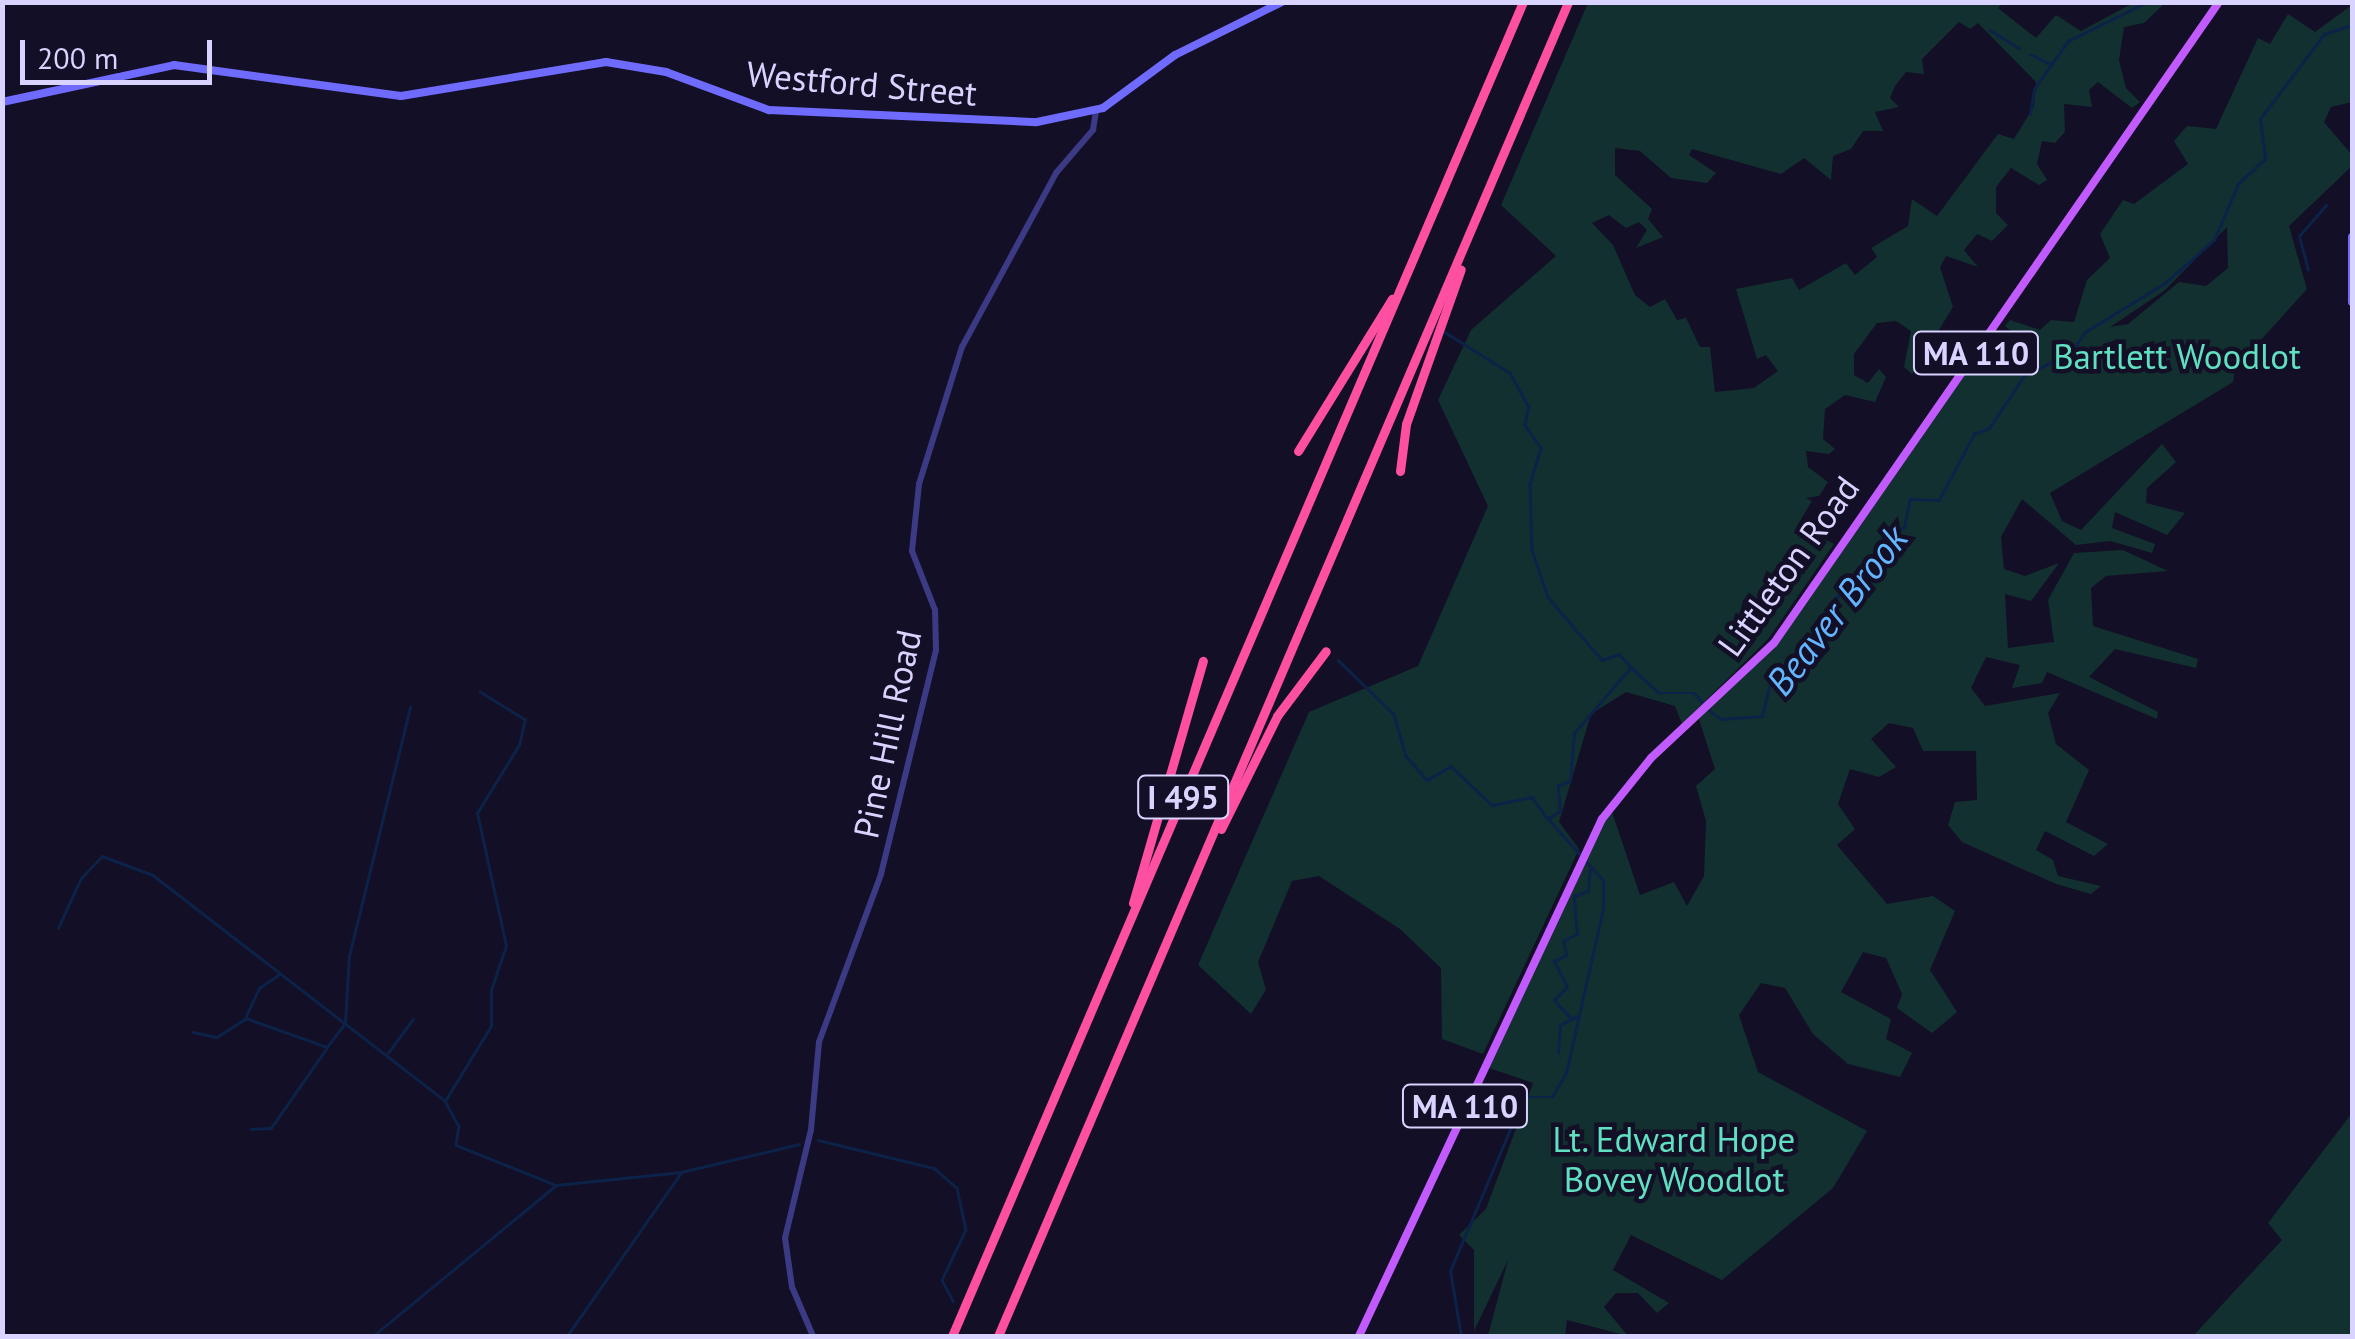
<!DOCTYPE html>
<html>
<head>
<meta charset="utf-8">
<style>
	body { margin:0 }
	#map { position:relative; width:2355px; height:1339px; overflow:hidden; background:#130f26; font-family:"PT Sans",sans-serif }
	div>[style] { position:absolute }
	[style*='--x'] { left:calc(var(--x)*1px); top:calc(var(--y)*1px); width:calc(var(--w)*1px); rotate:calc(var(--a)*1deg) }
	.green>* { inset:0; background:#12302f }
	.stream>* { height:2.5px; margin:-1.25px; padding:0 1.25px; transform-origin:1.25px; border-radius:1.25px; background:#0c2248 }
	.tertiary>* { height:6px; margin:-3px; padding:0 3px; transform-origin:3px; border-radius:3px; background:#3d3a85 }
	.secondary>* { height:8px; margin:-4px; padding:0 4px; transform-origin:4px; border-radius:4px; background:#6f6bff }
	.primary>* { height:8px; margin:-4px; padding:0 4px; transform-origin:4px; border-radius:4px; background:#c25bff }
	.motorway>* { height:9px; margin:-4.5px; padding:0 4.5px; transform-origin:4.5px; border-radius:4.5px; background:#ff4fa3 }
	span { translate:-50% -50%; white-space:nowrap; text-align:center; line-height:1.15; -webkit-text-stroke:9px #130f26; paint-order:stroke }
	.shield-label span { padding:2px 8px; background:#130f26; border:2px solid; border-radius:8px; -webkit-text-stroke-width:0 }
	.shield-label { font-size:32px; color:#d9d4ff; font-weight:700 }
	.street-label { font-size:35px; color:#d9d4ff }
	.park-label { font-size:35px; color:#5fe0c0 }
	.water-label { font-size:38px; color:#62b6ff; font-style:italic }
	.frame { position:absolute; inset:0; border:5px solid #d9d4ff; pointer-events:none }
	.scale { position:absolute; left:20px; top:40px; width:192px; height:45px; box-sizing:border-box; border:5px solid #d9d4ff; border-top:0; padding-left:12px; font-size:30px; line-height:35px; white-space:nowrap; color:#d9d4ff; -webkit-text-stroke:8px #130f26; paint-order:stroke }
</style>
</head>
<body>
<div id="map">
	<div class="green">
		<div style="clip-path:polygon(evenodd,1588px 3px,2003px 3px,1998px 8px,2036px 38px,2056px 15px,2081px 31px,2133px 3px,2165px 3px,2144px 23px,2124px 27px,2119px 60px,2126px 88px,2140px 102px,2132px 108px,2098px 82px,2089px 90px,2092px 107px,2064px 104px,2065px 132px,2055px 143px,2042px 141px,2037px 164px,2047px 180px,2039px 185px,2011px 168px,1996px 187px,1996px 213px,2008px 225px,1992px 241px,1977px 234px,1964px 250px,1978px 267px,1946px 256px,1940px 267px,1953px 307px,1912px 374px,1904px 367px,1911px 331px,1896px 321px,1877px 323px,1854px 354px,1854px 375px,1868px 383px,1879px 369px,1886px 377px,1875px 402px,1845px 395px,1825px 409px,1823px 439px,1835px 449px,1829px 454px,1806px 451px,1808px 467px,1828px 482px,1819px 496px,1806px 498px,1812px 501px,1797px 526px,1834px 544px,1769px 638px,1682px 724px,1675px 706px,1626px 692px,1591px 714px,1559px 822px,1579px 849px,1483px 1054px,1442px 1039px,1441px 968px,1400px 929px,1319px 876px,1292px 881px,1258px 962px,1266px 990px,1251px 1014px,1198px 965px,1309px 712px,1418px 666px,1488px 506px,1438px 400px,1471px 330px,1556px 256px,1501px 205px,1588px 3px,1959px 22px,1970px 29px,1978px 23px,2036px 82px,2034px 106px,2014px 139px,1998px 134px,1937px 216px,1912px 199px,1908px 226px,1871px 248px,1877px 257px,1855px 275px,1846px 263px,1799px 290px,1792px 278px,1736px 289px,1757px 359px,1766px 355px,1778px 371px,1754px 388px,1715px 392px,1710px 347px,1700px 347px,1686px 318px,1677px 320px,1665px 299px,1650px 307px,1635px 295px,1613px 245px,1592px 223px,1609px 215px,1626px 228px,1639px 222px,1647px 230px,1636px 248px,1663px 237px,1648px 219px,1652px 209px,1615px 175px,1615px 148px,1640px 151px,1671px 178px,1707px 183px,1716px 173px,1689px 155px,1692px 149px,1781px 174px,1804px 158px,1831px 180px,1833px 156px,1851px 149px,1863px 131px,1883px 131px,1875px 112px,1899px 107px,1890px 98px,1895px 86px,1906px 72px,1924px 74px,1922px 59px,1959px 22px)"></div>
		<div style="clip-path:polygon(evenodd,2352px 5px,2352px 102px,2331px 107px,2324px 122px,2352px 155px,2352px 166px,2289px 226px,2307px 289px,2235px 369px,2233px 382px,2050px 493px,2062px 521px,2081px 530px,2162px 444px,2176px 462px,2147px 488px,2146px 503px,2185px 513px,2167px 535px,2115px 512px,2112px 528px,2155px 544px,2152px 553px,2110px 541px,2076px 545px,2022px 499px,2001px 537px,2004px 569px,2025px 576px,2059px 563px,2031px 601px,2005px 594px,2008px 648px,2054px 642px,2048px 600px,2074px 553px,2123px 550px,2168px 571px,2106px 576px,2091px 588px,2093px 626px,2198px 659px,2196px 668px,2115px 649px,2089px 677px,2158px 712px,2157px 719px,2047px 672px,2042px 683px,2012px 688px,2020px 665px,1986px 657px,1971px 688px,1985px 706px,2060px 693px,2048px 713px,2056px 744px,2089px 770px,2066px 822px,2108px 844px,2094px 856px,2045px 831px,2036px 850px,2053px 860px,2058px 876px,2101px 886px,2091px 894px,2056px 884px,1962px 842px,1948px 825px,1955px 802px,1977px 800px,1976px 751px,1923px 751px,1913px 728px,1889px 723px,1871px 739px,1896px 767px,1879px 777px,1850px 769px,1838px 804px,1855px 829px,1837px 845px,1887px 904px,1933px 896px,1955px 911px,1930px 970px,1957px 1012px,1932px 1033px,1897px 1008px,1902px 994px,1886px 958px,1863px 952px,1841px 992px,1891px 1019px,1886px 1039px,1912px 1053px,1900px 1077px,1848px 1064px,1813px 1034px,1785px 988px,1761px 983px,1739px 1015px,1758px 1072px,1867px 1131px,1833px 1188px,1722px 1280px,1631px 1235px,1613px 1270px,1669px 1303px,1657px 1313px,1638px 1293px,1616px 1293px,1604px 1307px,1628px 1336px,1567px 1320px,1565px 1336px,1488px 1336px,1508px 1260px,1474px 1331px,1474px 1250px,1459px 1235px,1486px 1209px,1533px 1083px,1489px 1068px,1610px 806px,1640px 895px,1674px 882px,1687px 906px,1704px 876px,1706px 821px,1696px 786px,1715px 769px,1698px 716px,1774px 643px,1980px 347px,2010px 369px,2031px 348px,2005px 326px,2010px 320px,2040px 330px,2051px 320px,2074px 322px,2087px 280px,2110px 258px,2100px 234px,2123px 200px,2134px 204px,2188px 164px,2174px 141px,2187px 126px,2216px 129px,2258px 38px,2270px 44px,2288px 14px,2315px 32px,2352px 5px,2227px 227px,2228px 268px,2206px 286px,2179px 282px,2128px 324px,2110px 327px,2164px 291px,2227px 227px)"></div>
		<div style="clip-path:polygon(2352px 1113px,2352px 1336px,2193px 1336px,2282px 1240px,2268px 1223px)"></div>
	</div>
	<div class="stream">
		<div style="--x:1990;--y:30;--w:34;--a:32"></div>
		<div style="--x:2030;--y:54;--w:25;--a:26"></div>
		<div style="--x:2030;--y:114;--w:25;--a:-81"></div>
		<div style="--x:2034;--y:89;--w:59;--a:-54.7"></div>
		<div style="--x:2068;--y:41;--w:88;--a:-26.3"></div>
		<div style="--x:2308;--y:270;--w:35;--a:-105"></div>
		<div style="--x:2299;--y:236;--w:41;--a:-48.9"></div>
		<div style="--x:1445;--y:332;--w:77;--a:32.2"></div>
		<div style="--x:1510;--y:373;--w:39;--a:61"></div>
		<div style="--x:1529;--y:407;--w:18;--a:103"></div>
		<div style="--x:1525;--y:425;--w:28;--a:55"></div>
		<div style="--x:1541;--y:448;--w:38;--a:107"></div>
		<div style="--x:1530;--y:484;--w:66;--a:88.3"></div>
		<div style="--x:1532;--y:550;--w:50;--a:71.2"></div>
		<div style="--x:1548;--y:597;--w:83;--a:49.4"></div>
		<div style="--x:1602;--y:660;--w:18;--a:-19"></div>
		<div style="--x:1619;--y:654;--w:18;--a:47"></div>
		<div style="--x:1338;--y:660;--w:78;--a:44"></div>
		<div style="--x:1394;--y:714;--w:44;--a:74.1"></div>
		<div style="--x:1406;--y:756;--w:32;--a:49"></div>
		<div style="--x:1427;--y:780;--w:28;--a:-30"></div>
		<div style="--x:1451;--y:766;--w:57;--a:43.6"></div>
		<div style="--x:1492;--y:805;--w:41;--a:-11.3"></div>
		<div style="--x:1532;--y:797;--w:26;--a:54"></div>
		<div style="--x:1708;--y:709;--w:16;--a:38"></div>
		<div style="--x:1721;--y:719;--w:41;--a:-4.2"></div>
		<div style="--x:1762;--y:716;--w:32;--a:-76"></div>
		<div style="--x:1770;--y:685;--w:79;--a:-42.4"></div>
		<div style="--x:1828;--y:632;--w:28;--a:-86"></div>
		<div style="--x:1830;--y:604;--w:69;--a:-45"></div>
		<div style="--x:1879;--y:555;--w:18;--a:-81"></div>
		<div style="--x:1882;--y:537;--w:24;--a:-24"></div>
		<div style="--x:1904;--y:527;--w:29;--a:-78"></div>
		<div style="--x:1910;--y:499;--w:29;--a:2"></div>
		<div style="--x:1939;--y:500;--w:75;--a:-62.1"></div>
		<div style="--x:1974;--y:434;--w:16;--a:-22"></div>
		<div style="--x:1989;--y:428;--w:63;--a:-56.1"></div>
		<div style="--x:2024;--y:376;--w:53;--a:-27.1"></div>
		<div style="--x:2071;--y:352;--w:24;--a:-55"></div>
		<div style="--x:2085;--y:332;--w:94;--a:-31.5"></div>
		<div style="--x:2165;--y:283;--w:65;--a:-41.3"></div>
		<div style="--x:2214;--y:240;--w:61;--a:-66.8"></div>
		<div style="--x:2238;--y:184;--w:37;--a:-43"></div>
		<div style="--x:2265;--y:159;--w:40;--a:-97.1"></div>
		<div style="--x:2260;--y:119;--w:106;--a:-53"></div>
		<div style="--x:2324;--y:34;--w:29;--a:-18"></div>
		<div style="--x:58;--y:928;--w:55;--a:-65.3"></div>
		<div style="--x:81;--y:878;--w:30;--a:-46"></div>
		<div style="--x:102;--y:856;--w:54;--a:20.4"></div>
		<div style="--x:153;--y:875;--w:369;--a:37.7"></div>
		<div style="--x:445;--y:1101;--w:29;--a:61"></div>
		<div style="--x:459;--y:1126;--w:19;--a:99"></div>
		<div style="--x:456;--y:1145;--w:108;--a:21.8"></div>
		<div style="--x:556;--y:1185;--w:126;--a:-5.9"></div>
		<div style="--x:681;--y:1172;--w:121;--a:-13.3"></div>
		<div style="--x:246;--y:1016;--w:31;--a:-65"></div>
		<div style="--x:259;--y:988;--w:23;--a:-34"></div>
		<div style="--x:1572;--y:1020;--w:27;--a:-132"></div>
		<div style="--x:1554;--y:1000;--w:18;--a:-45"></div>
		<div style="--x:1567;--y:987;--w:29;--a:-117"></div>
		<div style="--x:1554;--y:961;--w:13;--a:-27"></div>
		<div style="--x:1566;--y:955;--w:14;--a:-102"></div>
		<div style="--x:1563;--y:941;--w:16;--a:-27"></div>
		<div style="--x:1577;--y:934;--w:38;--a:-95"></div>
		<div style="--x:1574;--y:896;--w:15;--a:-20"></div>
		<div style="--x:1588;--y:891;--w:24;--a:-85"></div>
		<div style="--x:193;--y:1032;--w:25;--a:12"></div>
		<div style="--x:217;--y:1037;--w:35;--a:-33"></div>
		<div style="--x:246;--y:1018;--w:86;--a:19.7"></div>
		<div style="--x:327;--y:1047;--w:30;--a:-53"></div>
		<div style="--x:345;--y:1023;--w:67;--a:-86.6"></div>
		<div style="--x:349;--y:956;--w:256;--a:-76.2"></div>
		<div style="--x:388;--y:1053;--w:42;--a:-53.7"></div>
		<div style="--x:1558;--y:1053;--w:28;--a:-86"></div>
		<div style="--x:1560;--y:1025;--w:19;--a:-28"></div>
		<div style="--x:445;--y:1101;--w:88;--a:-58.5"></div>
		<div style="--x:491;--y:1026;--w:36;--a:-90"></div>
		<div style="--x:491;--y:990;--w:46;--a:-71.2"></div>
		<div style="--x:506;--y:946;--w:136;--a:-102.3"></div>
		<div style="--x:477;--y:813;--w:80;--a:-58.3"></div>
		<div style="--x:519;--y:745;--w:26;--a:-77"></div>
		<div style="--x:525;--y:720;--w:53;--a:-148.1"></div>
		<div style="--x:251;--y:1129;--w:20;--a:-3"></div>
		<div style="--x:271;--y:1128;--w:96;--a:-55.2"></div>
		<div style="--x:818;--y:1140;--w:119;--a:13.6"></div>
		<div style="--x:934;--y:1168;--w:30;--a:41"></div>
		<div style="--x:957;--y:1188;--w:43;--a:77.9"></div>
		<div style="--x:966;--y:1230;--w:55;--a:115.6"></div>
		<div style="--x:942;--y:1280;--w:24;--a:62"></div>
		<div style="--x:1014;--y:1335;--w:3;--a:18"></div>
		<div style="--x:373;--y:1336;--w:236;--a:-39.5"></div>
		<div style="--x:567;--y:1336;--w:198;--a:-55.1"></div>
		<div style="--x:1461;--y:1336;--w:66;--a:-99.6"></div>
		<div style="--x:1450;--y:1271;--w:189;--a:-67"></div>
		<div style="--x:1524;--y:1097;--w:28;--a:0"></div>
		<div style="--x:1552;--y:1097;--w:28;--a:-60"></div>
		<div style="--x:1566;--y:1073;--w:168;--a:-77.3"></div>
		<div style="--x:1603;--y:909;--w:28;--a:-90"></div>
		<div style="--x:1603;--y:881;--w:83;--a:-131.6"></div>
		<div style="--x:1548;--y:819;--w:14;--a:-34"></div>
		<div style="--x:1560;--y:811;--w:25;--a:-95"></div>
		<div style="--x:1558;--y:786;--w:13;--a:-23"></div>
		<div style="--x:1570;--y:781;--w:48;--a:-85.2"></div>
		<div style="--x:1574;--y:733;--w:87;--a:-49.2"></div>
		<div style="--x:1631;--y:667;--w:38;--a:43"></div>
		<div style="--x:1659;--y:693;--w:35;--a:0"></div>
		<div style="--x:1694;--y:693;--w:13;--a:48"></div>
	</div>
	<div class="tertiary">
		<div style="--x:813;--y:1336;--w:53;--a:-113.2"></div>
		<div style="--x:792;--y:1287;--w:49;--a:-98.1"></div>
		<div style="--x:785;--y:1238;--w:111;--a:-76.5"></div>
		<div style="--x:811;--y:1130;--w:88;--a:-84.8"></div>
		<div style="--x:819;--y:1042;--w:179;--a:-69.7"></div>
		<div style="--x:881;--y:874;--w:231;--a:-76.2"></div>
		<div style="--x:936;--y:650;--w:40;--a:-91.4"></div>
		<div style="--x:935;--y:610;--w:63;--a:-111.3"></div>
		<div style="--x:912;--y:551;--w:67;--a:-84"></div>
		<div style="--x:919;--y:484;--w:144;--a:-72.6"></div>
		<div style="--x:962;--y:347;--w:198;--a:-61.6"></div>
		<div style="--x:1056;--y:173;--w:57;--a:-49.3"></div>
		<div style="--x:1093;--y:130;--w:18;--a:-81"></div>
	</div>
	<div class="secondary">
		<div style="--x:2;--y:102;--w:176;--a:-12.1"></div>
		<div style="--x:174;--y:65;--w:229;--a:7.8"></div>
		<div style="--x:401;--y:96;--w:208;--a:-9.4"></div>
		<div style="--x:606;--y:62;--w:61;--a:9.5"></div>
		<div style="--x:666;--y:72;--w:110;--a:20.3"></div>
		<div style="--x:769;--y:110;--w:268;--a:2.6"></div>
		<div style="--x:1037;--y:122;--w:67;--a:-12"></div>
		<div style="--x:1103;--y:108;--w:89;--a:-36.4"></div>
		<div style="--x:1175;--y:55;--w:119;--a:-26.4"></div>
		<div style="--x:2352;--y:237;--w:65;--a:90"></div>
	</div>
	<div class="primary">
		<div style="--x:1359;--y:1336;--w:571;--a:-64.83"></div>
		<div style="--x:1602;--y:819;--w:78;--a:-51.2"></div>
		<div style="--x:1651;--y:758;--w:168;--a:-43.1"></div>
		<div style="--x:1774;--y:643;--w:780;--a:-55.23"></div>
	</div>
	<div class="motorway">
		<div style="--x:1298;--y:451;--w:179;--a:-58.3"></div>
		<div style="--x:1400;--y:471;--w:47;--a:-82.7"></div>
		<div style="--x:1406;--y:424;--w:164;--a:-70.5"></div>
		<div style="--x:1221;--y:829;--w:126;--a:-63.6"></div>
		<div style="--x:1277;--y:716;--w:81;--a:-53"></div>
		<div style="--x:1133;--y:903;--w:252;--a:-73.9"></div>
		<div style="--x:952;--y:1336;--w:1451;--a:-66.83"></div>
		<div style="--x:998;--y:1336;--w:1451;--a:-66.86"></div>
	</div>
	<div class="shield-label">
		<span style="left:1976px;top:353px">MA 110</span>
		<span style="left:1183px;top:797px">I 495</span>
		<span style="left:1465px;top:1106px">MA 110</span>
	</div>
	<div class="street-label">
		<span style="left:862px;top:83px;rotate:5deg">Westford Street</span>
		<span style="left:1788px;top:566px;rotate:-54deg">Littleton Road</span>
		<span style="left:887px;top:734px;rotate:-78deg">Pine Hill Road</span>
	</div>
	<div class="park-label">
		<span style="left:2177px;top:356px">Bartlett Woodlot</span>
		<span style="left:1674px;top:1159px">Lt. Edward Hope<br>Bovey Woodlot</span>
	</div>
	<div class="water-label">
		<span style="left:1836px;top:610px;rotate:-52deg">Beaver Brook</span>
	</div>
	<div class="frame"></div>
	<div class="scale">200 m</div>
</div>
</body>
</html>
